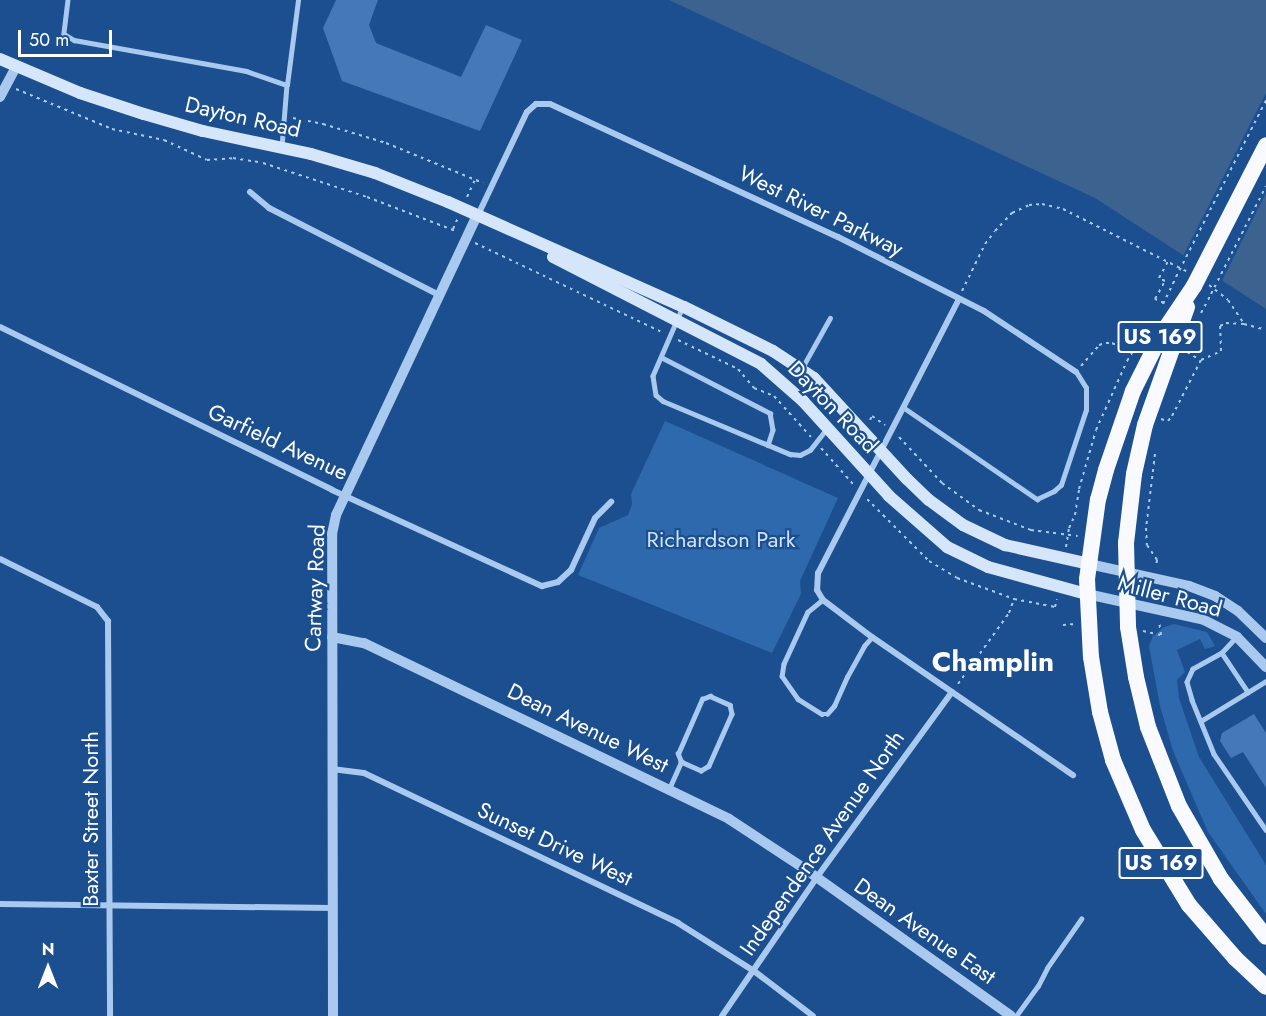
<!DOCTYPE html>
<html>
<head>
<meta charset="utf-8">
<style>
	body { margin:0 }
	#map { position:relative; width:1266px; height:1016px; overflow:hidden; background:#1b4f8f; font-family:Jost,sans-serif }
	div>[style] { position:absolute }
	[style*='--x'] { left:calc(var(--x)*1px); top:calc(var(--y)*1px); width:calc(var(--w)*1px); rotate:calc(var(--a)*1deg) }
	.green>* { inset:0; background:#2e69ad }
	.water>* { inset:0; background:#3c6290 }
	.pier>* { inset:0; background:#1b4f8f }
	.building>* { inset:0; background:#4478b7 }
	.path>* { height:2px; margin-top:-1px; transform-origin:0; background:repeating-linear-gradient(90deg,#a9c9ee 0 3px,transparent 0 7.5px) }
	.service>* { height:4.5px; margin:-2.25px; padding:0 2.25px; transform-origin:2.25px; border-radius:2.25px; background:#a9c9ee }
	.minor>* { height:6px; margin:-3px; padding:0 3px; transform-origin:3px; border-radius:3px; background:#a9c9ee }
	.tertiary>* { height:10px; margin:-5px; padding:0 5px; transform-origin:5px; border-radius:5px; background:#a9c9ee }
	.secondary>* { height:12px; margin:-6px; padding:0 6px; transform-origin:6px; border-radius:6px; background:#d6e6fa }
	.trunk>* { height:16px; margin:-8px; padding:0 8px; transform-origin:8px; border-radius:8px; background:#f8faff }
	.path-bridge>* { height:2px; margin-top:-1px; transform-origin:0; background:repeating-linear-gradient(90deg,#a9c9ee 0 3px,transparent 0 7.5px) }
	.trunk-bridge>* { height:16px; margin:-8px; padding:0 8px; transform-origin:8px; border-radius:8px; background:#f8faff }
	span { translate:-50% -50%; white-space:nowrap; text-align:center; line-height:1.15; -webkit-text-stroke:4.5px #1b4f8f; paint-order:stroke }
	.shield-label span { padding:2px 4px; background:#1b4f8f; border:2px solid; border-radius:4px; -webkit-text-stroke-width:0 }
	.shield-label { font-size:21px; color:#fff; font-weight:700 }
	.street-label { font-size:22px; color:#fff }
	.park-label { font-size:22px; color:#cfe3fa }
	.district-label { font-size:28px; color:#fff; font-weight:700 }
	.north { position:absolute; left:18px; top:938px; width:60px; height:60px; -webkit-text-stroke:4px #1b4f8f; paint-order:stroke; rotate:0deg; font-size:16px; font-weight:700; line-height:24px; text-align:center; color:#fff }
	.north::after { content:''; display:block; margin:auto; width:21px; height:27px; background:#fff; clip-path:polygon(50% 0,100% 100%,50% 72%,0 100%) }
	.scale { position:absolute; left:18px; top:30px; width:94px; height:27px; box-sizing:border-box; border:3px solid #fff; border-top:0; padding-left:8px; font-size:18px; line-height:21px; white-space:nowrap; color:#fff; -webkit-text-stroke:4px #1b4f8f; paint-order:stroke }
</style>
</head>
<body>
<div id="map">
	<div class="green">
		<div style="clip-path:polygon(665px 421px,838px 498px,800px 581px,801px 594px,772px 653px,578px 575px,599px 528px,628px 515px,632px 504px,631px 494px)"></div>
		<div style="clip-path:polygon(1174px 624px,1207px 632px,1215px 646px,1205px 649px,1200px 639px,1177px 650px,1185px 672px,1177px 680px,1179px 698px,1199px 757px,1266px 865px,1266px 914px,1208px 832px,1173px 751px,1160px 706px,1149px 646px,1153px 636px,1164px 627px)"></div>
	</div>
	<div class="water">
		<div style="clip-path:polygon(669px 0,1266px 0,1266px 309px,1095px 198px)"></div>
	</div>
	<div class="pier">
		<div style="clip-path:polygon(1266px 93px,1266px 193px,1221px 283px,1182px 258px)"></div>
	</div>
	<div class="building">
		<div style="clip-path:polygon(336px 0,378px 0,369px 25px,376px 43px,461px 77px,486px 25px,522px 40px,480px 131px,342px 81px,323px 28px)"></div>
		<div style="clip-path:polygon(1254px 714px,1266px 733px,1266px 788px,1243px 752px,1231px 758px,1220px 741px,1222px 733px)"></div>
	</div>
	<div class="path">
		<div style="--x:16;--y:89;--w:104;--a:22.6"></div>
		<div style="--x:112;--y:129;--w:53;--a:11.9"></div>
		<div style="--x:164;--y:140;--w:47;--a:24.9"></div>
		<div style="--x:207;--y:160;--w:26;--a:-4"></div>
		<div style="--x:233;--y:158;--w:30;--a:9"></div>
		<div style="--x:263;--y:163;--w:109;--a:18.1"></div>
		<div style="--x:367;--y:197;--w:97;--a:21"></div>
		<div style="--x:293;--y:118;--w:31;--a:11"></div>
		<div style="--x:323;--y:124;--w:66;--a:16.8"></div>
		<div style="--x:386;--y:143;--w:105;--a:22.4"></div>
		<div style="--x:467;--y:197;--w:19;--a:-65"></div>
		<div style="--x:453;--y:229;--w:12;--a:-66"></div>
		<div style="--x:475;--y:243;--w:207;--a:25.5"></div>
		<div style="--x:1209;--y:285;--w:24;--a:38"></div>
		<div style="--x:1228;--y:300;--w:29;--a:56"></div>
		<div style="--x:962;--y:291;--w:52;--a:-63.9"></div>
		<div style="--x:985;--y:244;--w:16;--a:-52"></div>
		<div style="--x:995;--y:231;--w:25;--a:-47"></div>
		<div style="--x:1012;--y:213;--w:19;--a:-25"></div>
		<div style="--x:1029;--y:205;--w:13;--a:-4"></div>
		<div style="--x:1042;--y:204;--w:22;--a:13"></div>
		<div style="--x:1063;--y:209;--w:138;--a:26.8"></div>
		<div style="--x:1164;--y:303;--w:10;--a:-156"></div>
		<div style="--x:1155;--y:299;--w:21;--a:-61"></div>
		<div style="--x:1165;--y:281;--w:7;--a:-153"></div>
		<div style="--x:1159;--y:278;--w:19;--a:-62"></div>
		<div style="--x:1163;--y:304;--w:30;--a:-64"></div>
		<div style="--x:1201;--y:313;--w:21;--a:-62"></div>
		<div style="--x:678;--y:340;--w:67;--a:25.8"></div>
		<div style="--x:738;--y:369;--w:25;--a:50"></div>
		<div style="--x:754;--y:388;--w:22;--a:22"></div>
		<div style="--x:774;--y:396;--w:55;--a:47.9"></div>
		<div style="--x:1187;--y:352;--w:15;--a:32"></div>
		<div style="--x:1081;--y:366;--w:28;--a:-49"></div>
		<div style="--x:1099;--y:345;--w:7;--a:-16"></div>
		<div style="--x:1106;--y:343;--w:6;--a:0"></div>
		<div style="--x:1112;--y:343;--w:22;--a:27"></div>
		<div style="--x:1161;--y:419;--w:7;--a:16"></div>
		<div style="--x:1168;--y:421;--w:6;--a:-51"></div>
		<div style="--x:1172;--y:416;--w:63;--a:-62.6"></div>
		<div style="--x:1201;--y:360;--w:22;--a:-24"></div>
		<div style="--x:1221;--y:351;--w:25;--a:-92"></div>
		<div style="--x:1220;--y:326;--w:7;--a:-27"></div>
		<div style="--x:1226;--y:323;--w:18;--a:3"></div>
		<div style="--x:1244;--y:324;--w:23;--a:15"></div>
		<div style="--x:870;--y:420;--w:4;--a:-63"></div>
		<div style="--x:872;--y:416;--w:16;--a:35"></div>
		<div style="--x:899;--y:437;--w:63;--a:46.9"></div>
		<div style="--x:942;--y:483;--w:46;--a:36.1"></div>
		<div style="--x:979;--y:510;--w:56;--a:21"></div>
		<div style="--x:1031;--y:530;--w:47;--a:7.3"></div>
		<div style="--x:821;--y:448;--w:48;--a:48.4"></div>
		<div style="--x:1155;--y:454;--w:75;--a:96.9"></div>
		<div style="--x:1146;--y:528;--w:17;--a:87"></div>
		<div style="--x:1147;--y:545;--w:18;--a:56"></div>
		<div style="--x:1157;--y:560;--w:7;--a:98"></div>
		<div style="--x:867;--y:499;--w:88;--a:45"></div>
		<div style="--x:929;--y:561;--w:33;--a:31"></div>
		<div style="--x:957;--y:578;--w:61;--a:20.2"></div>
		<div style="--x:1014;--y:599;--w:42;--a:11"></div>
		<div style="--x:1055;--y:607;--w:8;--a:-76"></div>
		<div style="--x:1066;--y:547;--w:19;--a:-81"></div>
		<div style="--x:1069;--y:528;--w:14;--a:-65"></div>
		<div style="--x:1075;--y:515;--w:26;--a:-81"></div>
		<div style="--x:1079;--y:489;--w:61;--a:-73.9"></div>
		<div style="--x:1096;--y:430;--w:76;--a:-65.8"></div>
		<div style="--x:1127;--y:361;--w:32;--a:-58"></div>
		<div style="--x:1063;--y:625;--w:12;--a:-5"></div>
		<div style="--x:1143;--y:631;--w:18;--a:13"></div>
		<div style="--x:1161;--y:635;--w:15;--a:-98"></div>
		<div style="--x:958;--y:684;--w:87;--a:-54.3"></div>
		<div style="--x:1009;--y:613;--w:15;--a:-70"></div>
	</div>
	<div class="service">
		<div style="--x:68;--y:0;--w:34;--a:97"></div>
		<div style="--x:64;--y:34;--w:12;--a:31"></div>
		<div style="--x:74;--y:40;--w:175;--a:10.2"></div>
		<div style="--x:246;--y:71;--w:43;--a:18.9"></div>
		<div style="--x:287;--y:85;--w:62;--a:94.6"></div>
		<div style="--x:287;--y:85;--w:86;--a:-82.6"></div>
		<div style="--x:682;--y:309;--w:73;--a:113.4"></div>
		<div style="--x:653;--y:376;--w:19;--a:81"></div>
		<div style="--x:656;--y:395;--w:9;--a:41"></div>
		<div style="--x:663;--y:401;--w:138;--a:22.7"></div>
		<div style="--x:790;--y:454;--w:10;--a:6"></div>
		<div style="--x:800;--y:455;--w:11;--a:-27"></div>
		<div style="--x:810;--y:450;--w:28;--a:-52"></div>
		<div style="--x:661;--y:357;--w:123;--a:27.2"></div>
		<div style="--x:770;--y:413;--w:17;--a:80"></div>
		<div style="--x:773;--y:430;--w:16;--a:108"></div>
		<div style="--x:802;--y:368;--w:57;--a:-60.8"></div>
		<div style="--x:903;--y:407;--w:163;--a:34.5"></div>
		<div style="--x:1037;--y:499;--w:19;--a:-25"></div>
		<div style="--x:1054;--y:491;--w:9;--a:-41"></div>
		<div style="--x:1061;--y:485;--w:79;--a:-71.6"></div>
		<div style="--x:1086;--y:410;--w:22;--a:-90"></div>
		<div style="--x:1086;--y:388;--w:19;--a:-122"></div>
		<div style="--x:823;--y:600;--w:19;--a:141"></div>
		<div style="--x:808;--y:612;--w:57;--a:114.8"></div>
		<div style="--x:784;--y:664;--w:12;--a:99"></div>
		<div style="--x:782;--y:676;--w:28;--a:55"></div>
		<div style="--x:798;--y:699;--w:28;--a:32"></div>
		<div style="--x:822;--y:714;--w:5;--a:0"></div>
		<div style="--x:827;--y:714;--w:11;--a:-49"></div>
		<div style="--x:834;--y:706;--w:32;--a:-66"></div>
		<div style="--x:847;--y:677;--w:35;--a:-61"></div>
		<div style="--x:864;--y:646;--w:12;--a:-48"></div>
		<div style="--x:1236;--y:638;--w:21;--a:133"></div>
		<div style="--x:1222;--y:653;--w:33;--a:151"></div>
		<div style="--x:1193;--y:669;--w:14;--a:115"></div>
		<div style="--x:1187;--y:682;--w:19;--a:74"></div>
		<div style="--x:1192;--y:700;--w:58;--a:67.8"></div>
		<div style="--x:1214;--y:754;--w:92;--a:55.6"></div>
		<div style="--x:1222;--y:653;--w:47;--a:56.3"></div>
		<div style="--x:1201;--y:721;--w:76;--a:-31.6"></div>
		<div style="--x:669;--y:789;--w:30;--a:-66"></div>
		<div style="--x:681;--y:762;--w:9;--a:-111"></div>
		<div style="--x:678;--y:754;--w:60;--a:-66.4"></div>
		<div style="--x:702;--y:699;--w:9;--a:-21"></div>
		<div style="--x:710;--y:696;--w:22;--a:24"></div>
		<div style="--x:730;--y:705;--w:9;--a:77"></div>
		<div style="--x:732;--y:714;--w:57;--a:113.9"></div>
		<div style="--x:709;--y:766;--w:9;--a:148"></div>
		<div style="--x:701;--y:771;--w:22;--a:-156"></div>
		<div style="--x:1016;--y:1016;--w:37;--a:-54"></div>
		<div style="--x:1038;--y:986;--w:20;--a:-63"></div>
		<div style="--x:1047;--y:968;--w:60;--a:-55.2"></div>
	</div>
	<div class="minor">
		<div style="--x:250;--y:192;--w:25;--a:40"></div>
		<div style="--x:269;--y:208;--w:191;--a:27.1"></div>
		<div style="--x:478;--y:215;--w:114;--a:-64.6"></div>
		<div style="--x:527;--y:112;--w:12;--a:-42"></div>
		<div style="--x:536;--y:104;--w:14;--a:0"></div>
		<div style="--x:550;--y:104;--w:317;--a:24.8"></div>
		<div style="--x:838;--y:237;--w:164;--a:26.9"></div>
		<div style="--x:984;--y:311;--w:110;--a:33.5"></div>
		<div style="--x:959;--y:299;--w:308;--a:117.2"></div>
		<div style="--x:818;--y:573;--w:17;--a:93"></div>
		<div style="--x:817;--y:590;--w:12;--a:59"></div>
		<div style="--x:823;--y:600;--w:61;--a:37.1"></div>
		<div style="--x:872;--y:637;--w:244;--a:34.5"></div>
		<div style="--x:0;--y:327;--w:370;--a:26.1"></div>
		<div style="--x:332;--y:490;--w:231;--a:24.6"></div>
		<div style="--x:542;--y:586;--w:16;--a:-14"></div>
		<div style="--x:558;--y:582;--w:18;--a:-43"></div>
		<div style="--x:571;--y:570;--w:57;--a:-65.2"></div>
		<div style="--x:595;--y:518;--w:23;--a:-45"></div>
		<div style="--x:0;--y:559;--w:108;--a:26.3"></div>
		<div style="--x:97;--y:607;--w:18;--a:52"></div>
		<div style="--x:108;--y:621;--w:395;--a:89.7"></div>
		<div style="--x:332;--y:769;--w:32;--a:7"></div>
		<div style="--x:364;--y:773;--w:348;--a:25.5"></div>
		<div style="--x:678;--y:923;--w:90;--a:32.3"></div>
		<div style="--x:754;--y:971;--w:74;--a:37.3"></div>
		<div style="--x:0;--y:904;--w:333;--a:0.7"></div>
		<div style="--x:722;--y:1016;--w:168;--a:-55.6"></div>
		<div style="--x:817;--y:877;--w:229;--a:-53.9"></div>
	</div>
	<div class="tertiary">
		<div style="--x:0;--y:97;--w:34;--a:-62"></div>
		<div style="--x:1089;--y:564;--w:102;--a:12.4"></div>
		<div style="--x:1189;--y:586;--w:28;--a:21"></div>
		<div style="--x:1215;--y:596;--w:27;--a:33"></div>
		<div style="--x:1238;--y:611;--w:39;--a:44"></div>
		<div style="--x:1087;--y:594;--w:120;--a:12.5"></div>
		<div style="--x:1204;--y:620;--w:37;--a:27"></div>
		<div style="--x:1237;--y:637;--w:42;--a:46"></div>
		<div style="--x:332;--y:637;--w:33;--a:11"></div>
		<div style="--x:364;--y:643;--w:405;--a:25.7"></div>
		<div style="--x:729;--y:819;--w:91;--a:33.3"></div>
		<div style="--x:805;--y:869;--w:253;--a:35.5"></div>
		<div style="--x:333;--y:1016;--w:482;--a:-90.1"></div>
		<div style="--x:332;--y:534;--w:19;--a:-78"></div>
		<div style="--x:336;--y:515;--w:331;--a:-64.8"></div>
	</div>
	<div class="secondary">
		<div style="--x:0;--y:59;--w:87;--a:23"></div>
		<div style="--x:80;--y:93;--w:67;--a:18.2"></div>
		<div style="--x:144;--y:114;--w:61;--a:16.1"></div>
		<div style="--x:203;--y:131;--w:110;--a:12"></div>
		<div style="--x:311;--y:154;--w:67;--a:16.5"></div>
		<div style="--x:375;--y:173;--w:79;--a:21.7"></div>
		<div style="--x:448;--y:202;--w:258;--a:24"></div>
		<div style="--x:684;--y:307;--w:99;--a:26.3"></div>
		<div style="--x:773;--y:351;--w:49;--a:33.4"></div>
		<div style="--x:814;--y:378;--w:137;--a:47.4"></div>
		<div style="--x:907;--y:479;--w:30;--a:44"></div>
		<div style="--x:929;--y:500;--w:42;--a:36.3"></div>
		<div style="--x:963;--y:525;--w:47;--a:25.5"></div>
		<div style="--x:1005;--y:545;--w:86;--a:12.7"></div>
		<div style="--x:553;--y:257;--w:234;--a:27.2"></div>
		<div style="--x:761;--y:364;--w:56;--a:41.4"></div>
		<div style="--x:803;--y:401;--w:128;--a:47.8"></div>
		<div style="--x:889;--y:496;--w:77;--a:41.3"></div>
		<div style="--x:947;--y:547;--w:46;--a:26"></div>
		<div style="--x:988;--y:567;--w:103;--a:15.3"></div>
	</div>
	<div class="trunk">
		<div style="--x:1194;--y:286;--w:59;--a:124"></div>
		<div style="--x:1161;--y:335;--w:63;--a:116.6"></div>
		<div style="--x:1133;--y:391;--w:83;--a:108.9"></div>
		<div style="--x:1106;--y:470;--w:30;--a:105"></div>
		<div style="--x:1098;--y:499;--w:81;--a:97.8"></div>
		<div style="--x:1087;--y:579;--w:78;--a:87.1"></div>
		<div style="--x:1091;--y:657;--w:56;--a:80.7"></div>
		<div style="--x:1100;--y:712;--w:50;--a:74.8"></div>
		<div style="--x:1113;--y:760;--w:76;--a:66.8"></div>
		<div style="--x:1143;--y:830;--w:88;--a:58.5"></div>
		<div style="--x:1189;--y:905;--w:70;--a:49"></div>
		<div style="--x:1235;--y:958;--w:42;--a:43.1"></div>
		<div style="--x:1187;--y:307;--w:125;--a:109.6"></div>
		<div style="--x:1145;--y:425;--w:50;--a:102.7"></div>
		<div style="--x:1134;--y:474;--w:69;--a:96.6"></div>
		<div style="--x:1126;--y:543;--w:84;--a:88.6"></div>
		<div style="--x:1128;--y:627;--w:51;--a:80.9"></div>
		<div style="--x:1136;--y:677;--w:51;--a:76.5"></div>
		<div style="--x:1148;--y:727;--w:85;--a:68.6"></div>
		<div style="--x:1179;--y:806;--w:84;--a:60.1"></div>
		<div style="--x:1221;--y:879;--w:73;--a:52.2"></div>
	</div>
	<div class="path-bridge">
		<div style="--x:1176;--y:277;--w:199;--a:-63"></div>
		<div style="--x:1211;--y:294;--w:121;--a:-63"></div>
	</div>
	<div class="trunk-bridge">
		<div style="--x:1194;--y:286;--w:158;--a:-62.9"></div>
	</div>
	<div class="shield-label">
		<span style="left:1160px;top:337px">US 169</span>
		<span style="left:1161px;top:863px">US 169</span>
	</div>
	<div class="street-label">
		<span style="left:243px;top:117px;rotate:13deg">Dayton Road</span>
		<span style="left:821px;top:211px;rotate:26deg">West River Parkway</span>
		<span style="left:833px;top:407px;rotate:46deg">Dayton Road</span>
		<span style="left:278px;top:442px;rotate:25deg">Garfield Avenue</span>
		<span style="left:315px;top:588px;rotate:-88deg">Cartway Road</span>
		<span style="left:1170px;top:596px;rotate:15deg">Miller Road</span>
		<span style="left:588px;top:728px;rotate:26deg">Dean Avenue West</span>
		<span style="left:91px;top:819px;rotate:-90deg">Baxter Street North</span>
		<span style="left:822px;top:843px;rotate:-55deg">Independence Avenue North</span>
		<span style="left:555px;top:844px;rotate:25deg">Sunset Drive West</span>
		<span style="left:925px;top:931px;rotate:35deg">Dean Avenue East</span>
	</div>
	<div class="park-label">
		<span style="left:721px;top:540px">Richardson Park</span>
	</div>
	<div class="district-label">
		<span style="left:993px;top:662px">Champlin</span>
	</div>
	<div class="north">N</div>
	<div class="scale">50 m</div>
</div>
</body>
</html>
